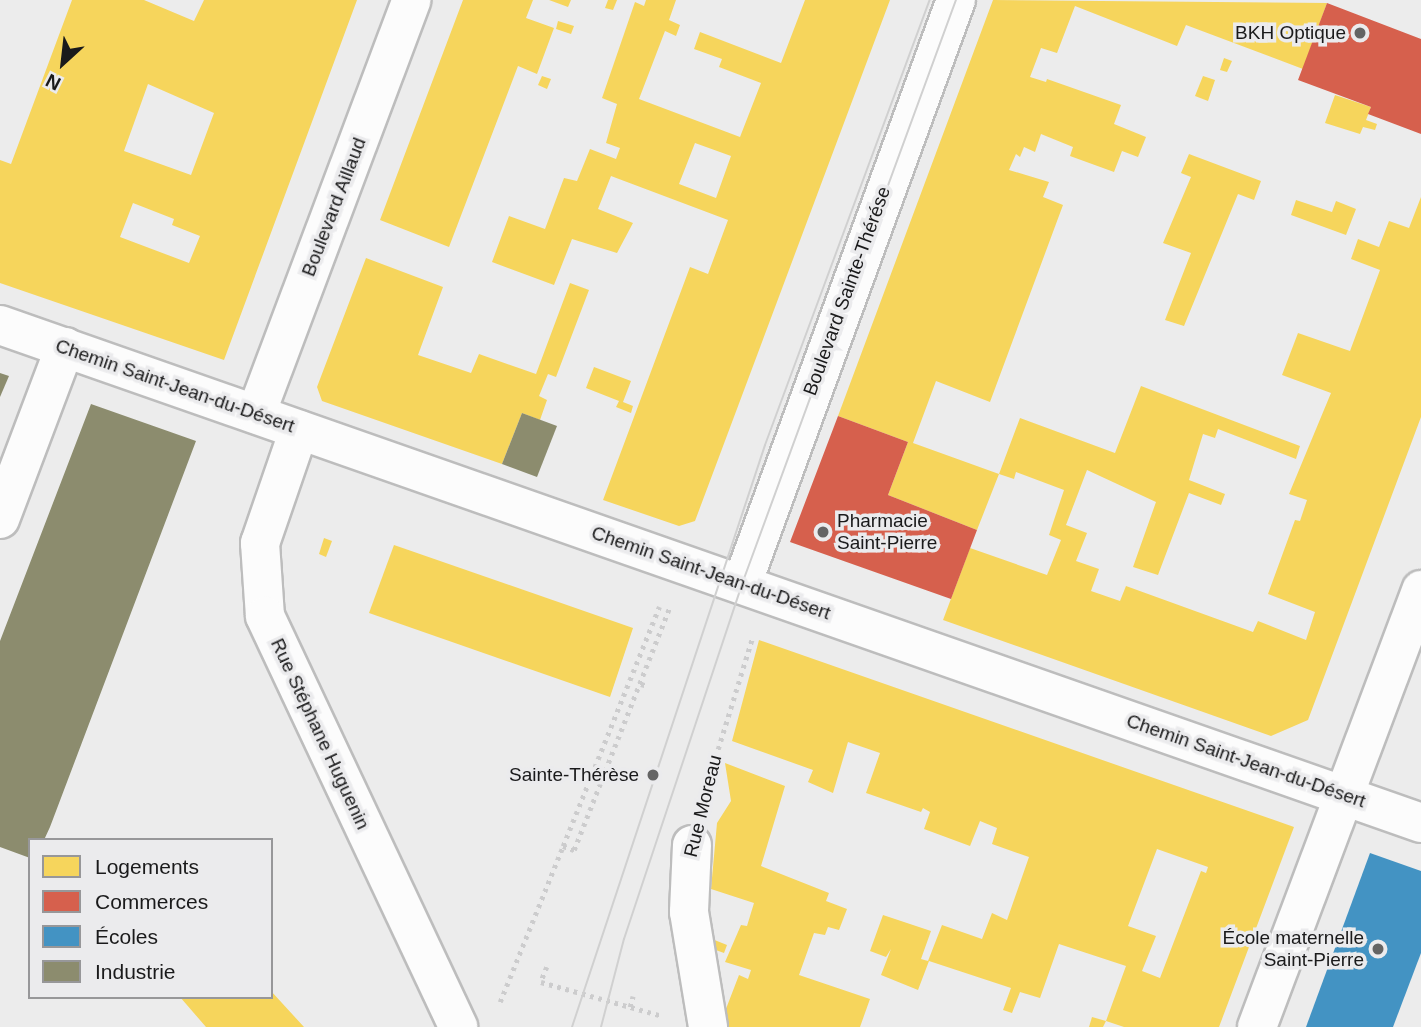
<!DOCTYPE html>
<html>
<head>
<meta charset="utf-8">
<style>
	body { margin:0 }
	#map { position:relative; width:1421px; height:1027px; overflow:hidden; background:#ececec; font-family:Arial,sans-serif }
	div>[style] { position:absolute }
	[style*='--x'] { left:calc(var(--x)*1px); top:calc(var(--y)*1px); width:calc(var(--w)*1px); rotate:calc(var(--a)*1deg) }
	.homes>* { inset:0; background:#f6d55c }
	.shops>* { inset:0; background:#d6604d }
	.schools>* { inset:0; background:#4393c3 }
	.industry>* { inset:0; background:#8c8c6e }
	.path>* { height:4.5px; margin-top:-2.25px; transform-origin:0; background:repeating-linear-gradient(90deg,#cccccd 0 3.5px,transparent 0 8.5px) }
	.roads { filter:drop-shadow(2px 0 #bdbdbd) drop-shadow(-2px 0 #bdbdbd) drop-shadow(0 2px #bdbdbd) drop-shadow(0 -2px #bdbdbd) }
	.minor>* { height:38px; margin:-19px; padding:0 19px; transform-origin:19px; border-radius:19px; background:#fcfcfc }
	.tram>* { height:2px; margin:-1px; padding:0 1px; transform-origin:1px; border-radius:1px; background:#d0d0d0 }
	.dots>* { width:19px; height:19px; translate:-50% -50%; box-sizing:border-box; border:4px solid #ebebed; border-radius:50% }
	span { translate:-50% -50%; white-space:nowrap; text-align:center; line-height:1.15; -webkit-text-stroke:7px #ebebed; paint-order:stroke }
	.poi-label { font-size:19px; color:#1a1a1b }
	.right { translate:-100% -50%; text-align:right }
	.left { translate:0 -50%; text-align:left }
	.street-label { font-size:19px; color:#1a1a1b }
	.legend { position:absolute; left:28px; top:838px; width:245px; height:161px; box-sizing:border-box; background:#ebebed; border:2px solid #979799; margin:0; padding:9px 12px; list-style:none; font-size:21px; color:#1a1a1b }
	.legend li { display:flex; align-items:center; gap:14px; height:35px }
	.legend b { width:35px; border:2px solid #979799 }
	.north { position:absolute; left:28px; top:28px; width:70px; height:70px; -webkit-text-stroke:5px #ebebed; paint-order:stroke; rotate:207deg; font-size:19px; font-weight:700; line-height:28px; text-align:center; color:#1a1a1b }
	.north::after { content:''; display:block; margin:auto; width:24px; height:32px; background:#1a1a1b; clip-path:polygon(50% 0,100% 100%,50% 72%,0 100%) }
</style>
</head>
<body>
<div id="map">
	<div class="homes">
		<div style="clip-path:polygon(evenodd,72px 0,144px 0,194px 21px,204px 0,357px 0,224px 360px,0 283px,0 160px,11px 164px,72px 0,148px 84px,214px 113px,191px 175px,124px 151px,148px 84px,72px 0,133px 203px,174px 219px,172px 225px,200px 236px,189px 263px,120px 237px,133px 203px)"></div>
		<div style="clip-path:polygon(463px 0,533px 0,526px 18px,554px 28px,537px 74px,518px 66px,449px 247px,380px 220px)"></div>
		<div style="clip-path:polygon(549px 0,571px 0,568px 7px)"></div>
		<div style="clip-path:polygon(608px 0,617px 0,613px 10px,605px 8px)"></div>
		<div style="clip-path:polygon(evenodd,646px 0,676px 0,669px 20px,680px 25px,676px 36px,665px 31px,639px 99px,740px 137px,761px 83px,719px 67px,722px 59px,694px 49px,700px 32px,781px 63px,805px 0,890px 0,695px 521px,679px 526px,603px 500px,690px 267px,708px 274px,728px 220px,611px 176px,598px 209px,633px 223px,617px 253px,572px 239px,554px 285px,492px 262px,509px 216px,545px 229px,564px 178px,577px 181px,590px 149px,616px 159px,620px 148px,606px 143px,617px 104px,602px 98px,635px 2px,644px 6px,646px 0,695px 143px,731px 156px,716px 198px,679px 184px,695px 143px)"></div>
		<div style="clip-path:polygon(993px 0,1327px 3px,1303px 69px,1186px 25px,1177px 46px,1075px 6px,1057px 53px,1041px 48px,1030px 77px,1046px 82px,1047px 79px,1121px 105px,1114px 124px,1146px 137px,1138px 157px,1122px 151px,1114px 172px,1070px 156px,1073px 147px,1041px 134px,1035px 152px,1024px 147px,1020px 157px,1016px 154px,1009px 170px,1049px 182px,1043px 197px,1063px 205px,990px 402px,936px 381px,913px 443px,999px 474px,977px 530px,888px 495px,908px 442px,838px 416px)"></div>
		<div style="clip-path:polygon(558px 21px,574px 26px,571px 34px,556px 29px)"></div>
		<div style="clip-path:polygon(1224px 58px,1232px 61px,1227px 72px,1220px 70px)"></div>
		<div style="clip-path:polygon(542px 76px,551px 79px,547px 89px,538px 85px)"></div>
		<div style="clip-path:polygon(1203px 76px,1215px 80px,1208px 101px,1195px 96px)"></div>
		<div style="clip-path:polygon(1335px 95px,1371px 107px,1366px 120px,1377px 124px,1375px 130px,1363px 127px,1360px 134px,1325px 123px)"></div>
		<div style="clip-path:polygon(1189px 154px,1261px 181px,1254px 200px,1238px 194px,1184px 326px,1165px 320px,1191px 253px,1163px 243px,1191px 177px,1181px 173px)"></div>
		<div style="clip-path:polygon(1421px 197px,1421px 417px,1308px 720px,1271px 736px,943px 620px,970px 548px,1047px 575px,1061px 540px,1049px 535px,1064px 490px,1016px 472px,1014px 479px,999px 474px,1020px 418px,1115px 453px,1141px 386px,1300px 446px,1296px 459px,1218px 429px,1215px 438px,1203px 434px,1189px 480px,1225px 494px,1221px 505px,1189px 493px,1158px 575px,1133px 567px,1156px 502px,1087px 470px,1066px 525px,1087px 533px,1076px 561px,1099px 569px,1091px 591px,1120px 601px,1126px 586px,1253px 632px,1258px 621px,1306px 640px,1315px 612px,1268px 594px,1295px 520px,1300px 521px,1307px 500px,1289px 494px,1331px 393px,1282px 375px,1298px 333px,1350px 351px,1380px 270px,1351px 259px,1358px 239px,1379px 247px,1389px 221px,1409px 228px)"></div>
		<div style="clip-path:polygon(1296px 200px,1332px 212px,1336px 201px,1356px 209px,1346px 235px,1291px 215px)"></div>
		<div style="clip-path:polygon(366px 258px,443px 287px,418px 355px,471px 373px,479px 354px,536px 374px,570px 283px,589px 290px,556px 377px,548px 374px,539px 396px,547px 400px,540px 420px,522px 413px,502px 464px,322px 401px,317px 387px)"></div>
		<div style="clip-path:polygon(594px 367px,631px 381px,623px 402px,633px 406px,631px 413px,616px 407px,619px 401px,586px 388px)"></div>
		<div style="clip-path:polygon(324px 538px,332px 541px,326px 557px,319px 554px)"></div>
		<div style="clip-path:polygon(394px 545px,633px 628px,610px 697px,369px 613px)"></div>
		<div style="clip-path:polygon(evenodd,759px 640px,1294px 827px,1219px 1027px,1124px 1027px,1106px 1021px,1126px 966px,1059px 944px,1040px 998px,1020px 992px,1012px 1013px,1003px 1010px,1011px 988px,929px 961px,918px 990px,881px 975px,891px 949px,886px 957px,870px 951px,883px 915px,931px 931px,921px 959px,928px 961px,942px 925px,982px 939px,992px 913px,1007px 920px,1029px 857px,992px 844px,997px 828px,980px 821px,970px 846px,924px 829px,930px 812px,923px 808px,921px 812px,866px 793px,880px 753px,848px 742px,833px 793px,808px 782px,813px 770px,732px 741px,759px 640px,1157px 849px,1208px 867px,1206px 873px,1201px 871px,1160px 978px,1142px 971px,1156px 936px,1128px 926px,1157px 849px)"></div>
		<div style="clip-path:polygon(725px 763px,785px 786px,761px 866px,829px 893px,826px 901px,847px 909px,839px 930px,828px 927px,825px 935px,814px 933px,799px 975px,870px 999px,860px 1027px,727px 1027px,724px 1014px,739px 975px,748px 979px,751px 970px,725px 962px,741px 925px,747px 926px,754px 903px,711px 889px,717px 823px,731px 801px)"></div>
		<div style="clip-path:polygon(712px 939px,727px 945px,724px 953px,713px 949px)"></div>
		<div style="clip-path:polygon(271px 991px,304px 1027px,206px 1027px,180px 997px,271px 997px)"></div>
		<div style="clip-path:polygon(1092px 1017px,1106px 1021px,1103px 1027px,1089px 1027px)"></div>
	</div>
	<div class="shops">
		<div style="clip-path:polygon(1327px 3px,1421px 39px,1421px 134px,1368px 114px,1371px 107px,1298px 80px)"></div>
		<div style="clip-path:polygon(838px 416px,908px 442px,888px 495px,977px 530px,951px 599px,790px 542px)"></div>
	</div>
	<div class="schools">
		<div style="clip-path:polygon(1370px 853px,1421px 871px,1421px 953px,1393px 1027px,1306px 1027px)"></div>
	</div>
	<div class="industry">
		<div style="clip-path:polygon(0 373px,9px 376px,0 397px)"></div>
		<div style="clip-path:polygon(91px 404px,196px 441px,50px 827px,44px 840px,30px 840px,30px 858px,0 847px,0 641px)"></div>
		<div style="clip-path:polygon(522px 413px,557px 426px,537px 477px,502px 464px)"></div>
	</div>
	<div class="path">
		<div style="--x:641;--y:684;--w:7;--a:16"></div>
		<div style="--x:703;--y:798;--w:166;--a:-72.9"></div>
		<div style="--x:563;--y:846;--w:258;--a:-68.1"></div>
		<div style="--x:547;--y:967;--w:16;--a:112"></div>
		<div style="--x:541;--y:982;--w:123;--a:15.6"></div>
		<div style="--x:500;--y:1002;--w:168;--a:-68"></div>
		<div style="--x:563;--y:846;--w:12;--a:20"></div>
		<div style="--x:574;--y:850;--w:259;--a:-68.5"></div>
		<div style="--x:630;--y:1007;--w:11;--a:-75"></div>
	</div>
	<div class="roads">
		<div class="minor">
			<div style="--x:0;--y:325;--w:1506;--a:19.31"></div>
			<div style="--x:256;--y:414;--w:442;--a:-69.4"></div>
			<div style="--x:299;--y:430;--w:120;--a:109"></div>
			<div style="--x:260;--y:543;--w:73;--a:86.1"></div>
			<div style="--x:265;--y:616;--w:454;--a:64.8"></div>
			<div style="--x:0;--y:519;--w:184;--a:-69.3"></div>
			<div style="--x:742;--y:584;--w:622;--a:-69.88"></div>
			<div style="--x:692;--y:845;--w:67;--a:92.6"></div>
			<div style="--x:689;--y:912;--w:117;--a:80.6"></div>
			<div style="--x:1257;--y:1027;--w:467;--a:-69.4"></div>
		</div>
	</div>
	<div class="tram">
		<div style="--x:572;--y:1027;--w:613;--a:-71.65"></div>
		<div style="--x:765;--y:445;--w:475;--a:-69.7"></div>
		<div style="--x:601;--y:1027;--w:91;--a:-75.4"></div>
		<div style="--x:624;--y:939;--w:374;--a:-71.6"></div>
		<div style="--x:742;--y:584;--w:622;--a:-69.88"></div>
	</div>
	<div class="dots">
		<div style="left:1360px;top:33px;background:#646464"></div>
		<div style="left:823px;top:532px;background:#646464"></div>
		<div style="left:653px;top:775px;background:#646464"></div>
		<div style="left:1378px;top:949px;background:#646464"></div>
	</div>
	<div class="poi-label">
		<span class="right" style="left:1346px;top:33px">BKH Optique</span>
		<span class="left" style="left:837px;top:532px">Pharmacie<br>Saint-Pierre</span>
		<span class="right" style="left:639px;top:775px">Sainte-Thérèse</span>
		<span class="right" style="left:1364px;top:949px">École maternelle<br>Saint-Pierre</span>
	</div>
	<div class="street-label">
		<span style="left:334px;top:207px;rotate:-69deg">Boulevard Aillaud</span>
		<span style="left:847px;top:291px;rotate:-70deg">Boulevard Sainte-Thérése</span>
		<span style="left:175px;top:386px;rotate:19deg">Chemin Saint-Jean-du-Désert</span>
		<span style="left:711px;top:573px;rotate:19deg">Chemin Saint-Jean-du-Désert</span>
		<span style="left:320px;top:734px;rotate:65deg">Rue Stéphane Huguenin</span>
		<span style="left:1246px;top:761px;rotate:19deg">Chemin Saint-Jean-du-Désert</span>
		<span style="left:703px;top:806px;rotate:-76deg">Rue Moreau</span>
	</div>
	<ul class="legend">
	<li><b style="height:19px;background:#f6d55c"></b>Logements</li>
	<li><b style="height:19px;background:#d6604d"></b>Commerces</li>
	<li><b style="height:19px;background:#4393c3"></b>Écoles</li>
	<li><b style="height:19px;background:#8c8c6e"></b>Industrie</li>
	</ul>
	<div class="north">N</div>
</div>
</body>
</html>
